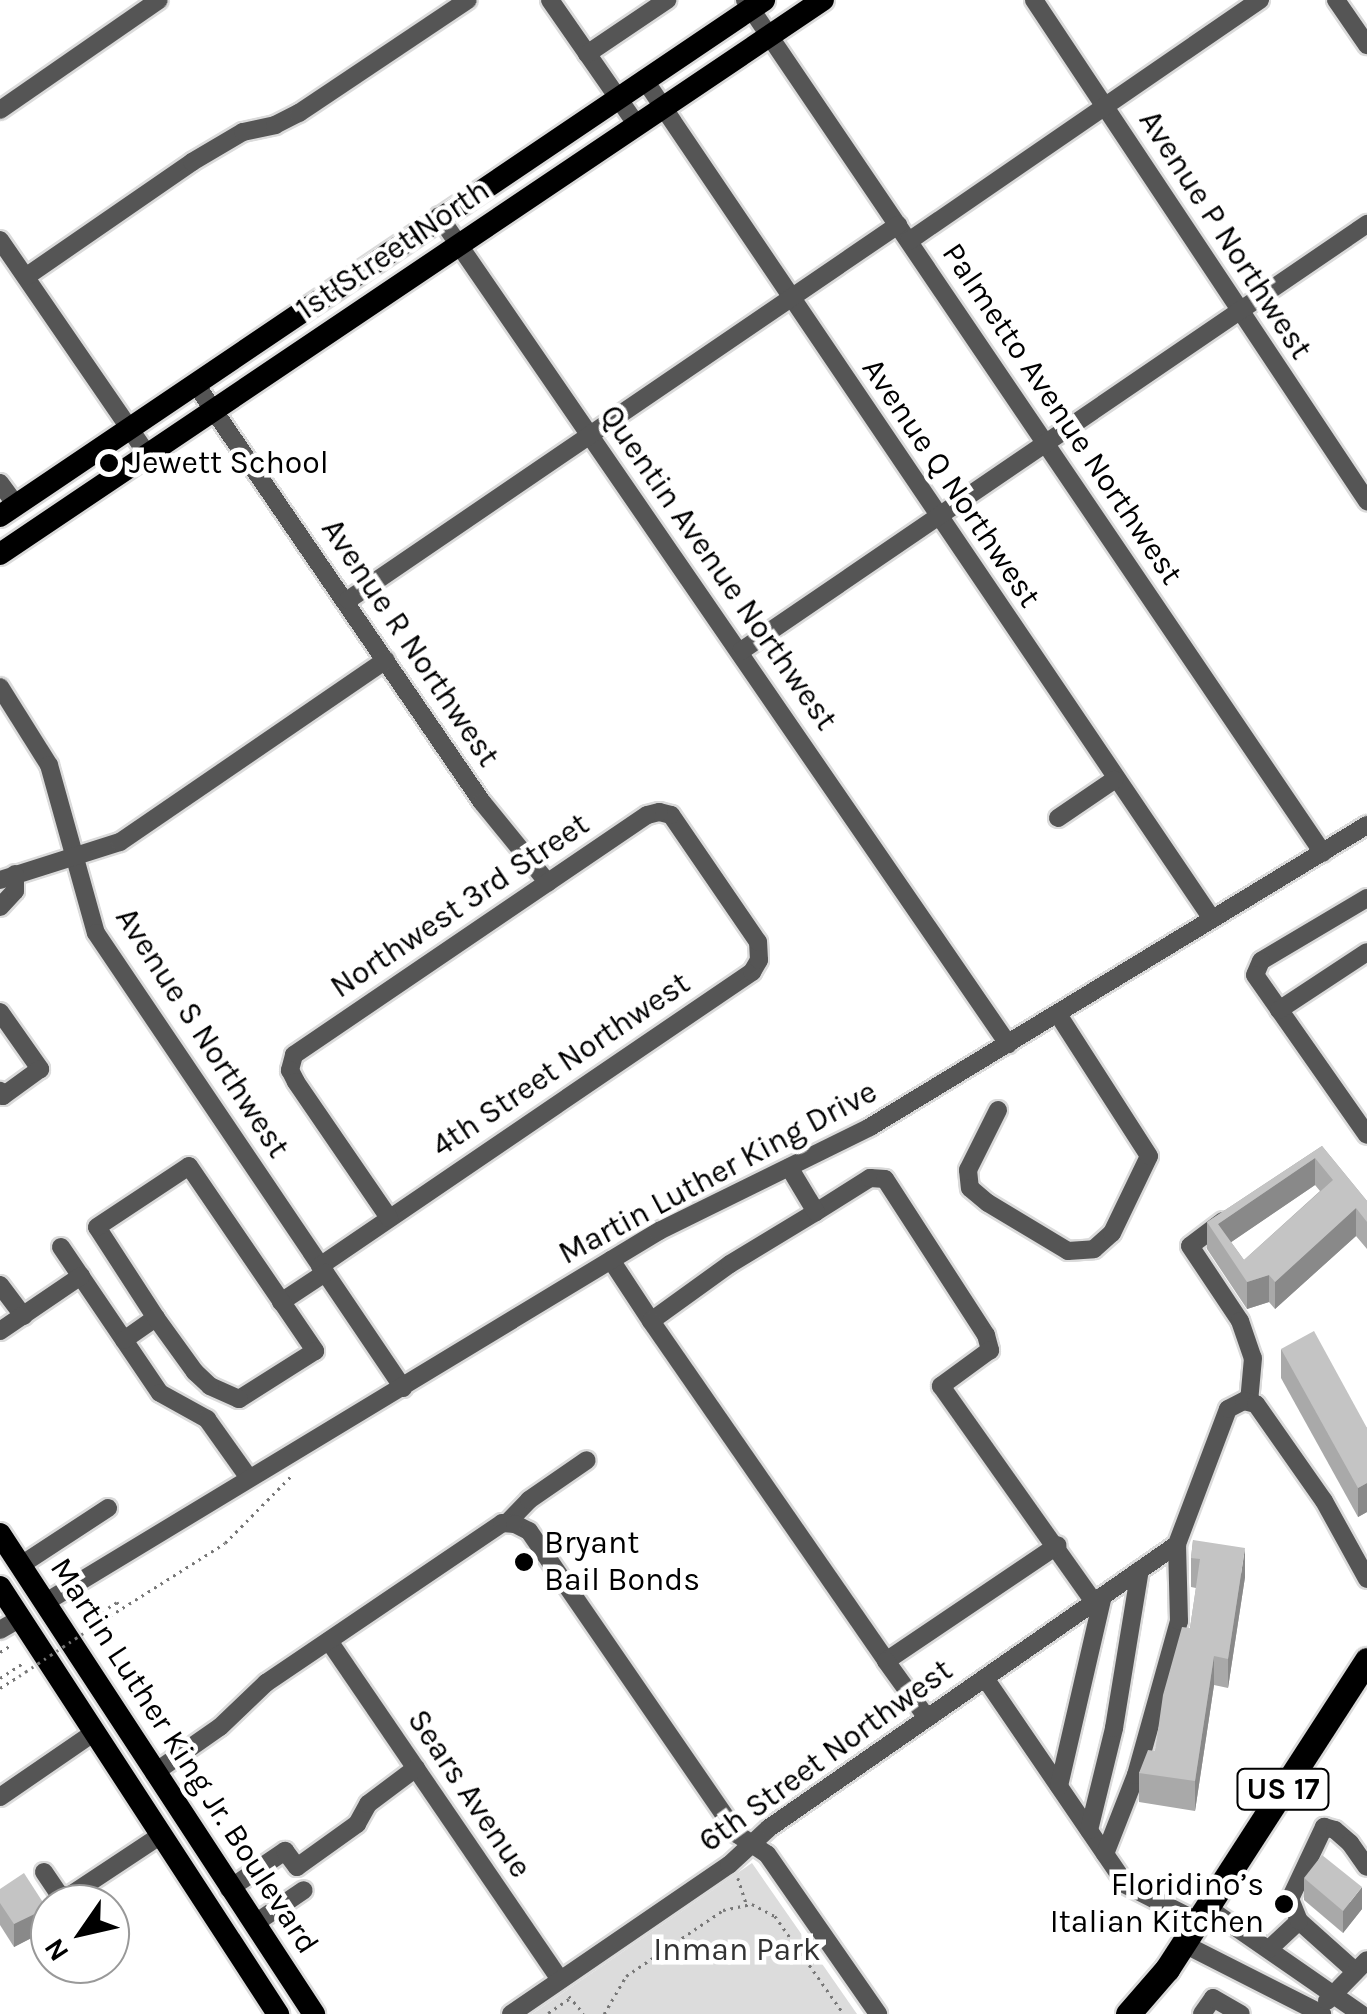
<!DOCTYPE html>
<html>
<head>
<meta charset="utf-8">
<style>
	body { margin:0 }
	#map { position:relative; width:1367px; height:2014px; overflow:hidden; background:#fff; font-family:Karla,sans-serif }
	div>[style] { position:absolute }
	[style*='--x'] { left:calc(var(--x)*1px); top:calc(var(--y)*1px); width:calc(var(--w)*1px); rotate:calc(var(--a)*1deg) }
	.green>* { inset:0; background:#dcdcdc }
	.path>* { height:2.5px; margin-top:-1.25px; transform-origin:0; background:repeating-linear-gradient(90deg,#777 0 2.5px,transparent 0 7.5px) }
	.roads { filter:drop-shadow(2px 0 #dbdbdb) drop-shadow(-2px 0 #dbdbdb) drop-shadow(0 2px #dbdbdb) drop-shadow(0 -2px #dbdbdb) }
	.minor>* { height:18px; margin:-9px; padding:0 9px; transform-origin:9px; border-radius:9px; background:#555 }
	.major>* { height:22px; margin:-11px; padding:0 11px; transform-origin:11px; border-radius:11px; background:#000 }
	.highway>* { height:25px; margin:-12.5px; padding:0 12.5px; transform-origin:12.5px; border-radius:12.5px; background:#000 }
	.path-bridge>* { height:2.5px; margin-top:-1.25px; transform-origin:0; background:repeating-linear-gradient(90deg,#777 0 2.5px,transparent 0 7.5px) }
	.wall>* { inset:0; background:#a9a9a9 }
	.shaded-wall>* { inset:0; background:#898989 }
	.building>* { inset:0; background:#c4c4c4 }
	.dots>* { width:28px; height:28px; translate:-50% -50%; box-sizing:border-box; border:5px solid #fff; border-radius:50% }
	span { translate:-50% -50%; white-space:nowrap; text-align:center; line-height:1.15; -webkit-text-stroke:9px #fff; paint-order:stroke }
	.shield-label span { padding:2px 8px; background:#fff; border:2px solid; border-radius:8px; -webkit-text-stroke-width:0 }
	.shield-label { font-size:30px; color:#000; font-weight:700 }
	.street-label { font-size:32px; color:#000 }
	.poi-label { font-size:32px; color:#000 }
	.left { translate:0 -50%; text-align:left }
	.right { translate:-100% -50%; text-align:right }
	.park-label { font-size:32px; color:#333 }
	.north { position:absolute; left:30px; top:1884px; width:100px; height:100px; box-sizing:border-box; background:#fff; border:2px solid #999; border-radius:50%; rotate:236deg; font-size:28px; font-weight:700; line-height:40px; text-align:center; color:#000 }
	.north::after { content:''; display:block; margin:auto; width:35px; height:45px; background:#000; clip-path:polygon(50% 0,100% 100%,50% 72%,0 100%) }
</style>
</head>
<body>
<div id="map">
	<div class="green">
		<div style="clip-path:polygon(752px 1863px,857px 2014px,532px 2014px)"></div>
	</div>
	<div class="path">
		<div style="--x:83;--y:1624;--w:40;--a:-32.9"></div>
		<div style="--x:117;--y:1602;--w:6;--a:51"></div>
		<div style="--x:97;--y:1624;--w:151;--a:-32.3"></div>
		<div style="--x:225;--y:1543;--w:97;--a:-45.4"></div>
		<div style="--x:0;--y:1652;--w:13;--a:-32"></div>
		<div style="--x:0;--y:1678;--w:27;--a:-33"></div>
		<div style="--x:0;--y:1688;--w:22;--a:-32"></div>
		<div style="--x:738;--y:1878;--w:26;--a:72"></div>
		<div style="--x:569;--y:1996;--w:23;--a:50"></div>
		<div style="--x:548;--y:2013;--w:25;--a:-34"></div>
		<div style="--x:604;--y:2014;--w:44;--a:-59.9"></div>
		<div style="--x:626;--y:1976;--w:117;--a:-34.2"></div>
		<div style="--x:723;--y:1910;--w:30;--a:-12"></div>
		<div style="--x:752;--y:1904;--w:26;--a:28"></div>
		<div style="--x:775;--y:1916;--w:120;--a:54.9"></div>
	</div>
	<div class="roads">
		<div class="minor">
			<div style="--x:550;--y:0;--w:152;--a:55.2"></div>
			<div style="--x:745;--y:0;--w:1030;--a:55.88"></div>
			<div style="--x:1034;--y:0;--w:602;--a:56.39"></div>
			<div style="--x:1336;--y:0;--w:55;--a:55.4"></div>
			<div style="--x:587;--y:54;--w:97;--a:-34"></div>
			<div style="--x:644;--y:79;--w:1014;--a:55.93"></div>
			<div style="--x:0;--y:110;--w:193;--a:-34.7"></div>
			<div style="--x:439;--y:216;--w:1005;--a:55.5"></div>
			<div style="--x:0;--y:240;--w:261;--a:55.5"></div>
			<div style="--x:909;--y:241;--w:426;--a:-34.5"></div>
			<div style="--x:27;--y:276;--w:201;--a:-34.6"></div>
			<div style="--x:192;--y:162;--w:59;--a:-30.5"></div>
			<div style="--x:243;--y:132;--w:33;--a:-12"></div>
			<div style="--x:275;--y:125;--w:27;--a:-27"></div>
			<div style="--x:299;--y:113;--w:203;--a:-33.8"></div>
			<div style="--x:195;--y:383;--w:508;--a:55.59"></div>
			<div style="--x:482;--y:802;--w:104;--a:50.8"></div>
			<div style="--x:0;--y:483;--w:27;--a:54"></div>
			<div style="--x:348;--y:600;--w:666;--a:-34.29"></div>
			<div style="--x:741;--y:651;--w:758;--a:-34.3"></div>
			<div style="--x:0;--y:687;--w:92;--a:57.9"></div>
			<div style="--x:49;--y:765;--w:174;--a:74.4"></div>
			<div style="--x:96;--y:933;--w:549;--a:55.99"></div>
			<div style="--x:1058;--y:818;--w:68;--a:-34.2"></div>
			<div style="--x:0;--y:880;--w:126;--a:-17.6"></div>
			<div style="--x:120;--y:842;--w:322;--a:-34.4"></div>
			<div style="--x:1367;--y:898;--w:123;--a:149.3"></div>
			<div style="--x:1261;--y:961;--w:15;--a:113"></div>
			<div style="--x:1255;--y:975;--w:195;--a:55"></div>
			<div style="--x:0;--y:907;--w:22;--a:-47"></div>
			<div style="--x:15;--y:891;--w:17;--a:-90"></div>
			<div style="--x:1279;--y:1010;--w:105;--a:-33.4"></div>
			<div style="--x:0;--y:1012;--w:70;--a:54.9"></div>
			<div style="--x:40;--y:1069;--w:46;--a:143.9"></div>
			<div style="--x:3;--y:1096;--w:6;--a:-121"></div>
			<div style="--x:998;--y:1110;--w:67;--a:116.6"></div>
			<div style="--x:968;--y:1170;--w:18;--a:84"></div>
			<div style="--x:970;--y:1188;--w:23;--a:40"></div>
			<div style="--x:988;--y:1203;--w:93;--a:31"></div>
			<div style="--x:1068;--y:1251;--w:26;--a:-4"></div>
			<div style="--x:1094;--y:1249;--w:24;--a:-42"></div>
			<div style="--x:1112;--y:1233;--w:85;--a:-64.3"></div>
			<div style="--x:1149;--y:1156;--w:169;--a:-122.7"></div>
			<div style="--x:816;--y:1212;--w:64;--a:-32.2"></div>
			<div style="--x:870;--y:1178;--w:15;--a:4"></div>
			<div style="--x:885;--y:1179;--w:186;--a:57.1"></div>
			<div style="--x:986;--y:1335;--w:16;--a:75"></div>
			<div style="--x:990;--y:1350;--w:61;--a:143.7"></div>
			<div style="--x:941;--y:1386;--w:265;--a:54.7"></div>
			<div style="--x:1223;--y:1221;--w:41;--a:142.9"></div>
			<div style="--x:1190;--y:1246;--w:90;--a:56.3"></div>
			<div style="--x:1240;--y:1321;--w:39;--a:71"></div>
			<div style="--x:1253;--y:1358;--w:44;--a:95.2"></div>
			<div style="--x:61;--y:1247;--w:176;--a:55.9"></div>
			<div style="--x:160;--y:1393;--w:54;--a:29"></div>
			<div style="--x:207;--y:1419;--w:72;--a:54.6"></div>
			<div style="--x:611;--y:1260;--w:73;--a:56.7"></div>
			<div style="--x:651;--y:1321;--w:97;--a:-35.8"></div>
			<div style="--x:730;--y:1264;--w:100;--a:-31.2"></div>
			<div style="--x:816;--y:1212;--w:52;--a:-121"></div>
			<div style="--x:320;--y:1266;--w:523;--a:-34.24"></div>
			<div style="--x:752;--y:972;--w:14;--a:-60"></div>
			<div style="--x:759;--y:960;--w:18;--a:-93"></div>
			<div style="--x:758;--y:942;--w:154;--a:-124.4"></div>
			<div style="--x:671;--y:815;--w:12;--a:-166"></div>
			<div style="--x:659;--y:812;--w:12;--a:166"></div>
			<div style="--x:647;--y:815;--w:427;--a:145.8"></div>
			<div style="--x:294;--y:1055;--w:16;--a:105"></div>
			<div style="--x:290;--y:1070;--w:13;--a:63"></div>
			<div style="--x:296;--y:1082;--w:165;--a:55.6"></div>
			<div style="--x:0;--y:1285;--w:39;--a:53"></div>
			<div style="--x:281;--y:1302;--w:53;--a:-33.4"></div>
			<div style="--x:651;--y:1321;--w:413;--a:55.3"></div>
			<div style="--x:886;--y:1661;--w:207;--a:-34"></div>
			<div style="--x:0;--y:1331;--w:98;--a:-34.2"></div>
			<div style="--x:124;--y:1340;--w:39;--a:-35"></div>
			<div style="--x:156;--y:1318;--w:108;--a:-123"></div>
			<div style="--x:97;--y:1227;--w:110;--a:-33.5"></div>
			<div style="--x:189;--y:1166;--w:224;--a:55.7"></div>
			<div style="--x:315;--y:1351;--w:90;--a:147.7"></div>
			<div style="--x:239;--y:1399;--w:32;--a:-156"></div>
			<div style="--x:210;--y:1386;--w:21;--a:-137"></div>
			<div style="--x:195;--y:1372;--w:67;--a:-125.8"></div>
			<div style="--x:507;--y:1523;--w:32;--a:-46"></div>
			<div style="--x:529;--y:1500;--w:70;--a:-34.6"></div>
			<div style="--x:21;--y:1565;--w:104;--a:-33.2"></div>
			<div style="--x:46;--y:1602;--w:717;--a:-31.18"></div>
			<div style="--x:659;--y:1231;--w:235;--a:-26.2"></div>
			<div style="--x:870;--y:1127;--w:582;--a:-31.28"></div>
			<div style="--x:0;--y:1630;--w:24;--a:-30"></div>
			<div style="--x:329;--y:1641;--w:410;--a:55.7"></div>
			<div style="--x:886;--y:1661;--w:70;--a:54.3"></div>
			<div style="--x:985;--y:1678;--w:250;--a:55.7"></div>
			<div style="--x:1126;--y:1885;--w:82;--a:26.9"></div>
			<div style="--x:154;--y:1773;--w:80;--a:-34.9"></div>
			<div style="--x:220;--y:1727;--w:64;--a:-43.7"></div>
			<div style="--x:266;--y:1683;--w:285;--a:-34.1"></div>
			<div style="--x:502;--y:1523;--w:13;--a:4"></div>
			<div style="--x:515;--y:1524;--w:16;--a:27"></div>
			<div style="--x:529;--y:1531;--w:368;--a:55.5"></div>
			<div style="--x:737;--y:1834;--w:36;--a:34"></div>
			<div style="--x:767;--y:1854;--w:195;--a:55.2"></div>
			<div style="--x:1059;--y:1786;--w:195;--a:-77"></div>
			<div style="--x:0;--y:1797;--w:116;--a:-34.5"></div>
			<div style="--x:1089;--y:1830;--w:105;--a:-76.2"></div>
			<div style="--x:1114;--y:1728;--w:160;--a:-80.7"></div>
			<div style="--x:1105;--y:1854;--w:85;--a:-68.6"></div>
			<div style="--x:1136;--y:1775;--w:160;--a:-74.4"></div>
			<div style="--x:1179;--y:1621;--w:77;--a:-91.5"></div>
			<div style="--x:1177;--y:1544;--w:144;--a:-69.3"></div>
			<div style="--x:1228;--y:1409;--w:18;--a:-27"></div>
			<div style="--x:1244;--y:1401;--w:12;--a:14"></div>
			<div style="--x:1256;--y:1404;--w:118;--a:55"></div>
			<div style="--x:1324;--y:1501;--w:89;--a:61.1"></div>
			<div style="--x:44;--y:1872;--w:27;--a:56"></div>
			<div style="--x:59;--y:1894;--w:10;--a:11"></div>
			<div style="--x:69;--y:1896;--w:110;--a:-33.5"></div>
			<div style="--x:229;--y:1889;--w:68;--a:-34.2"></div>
			<div style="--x:285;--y:1851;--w:20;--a:53"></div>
			<div style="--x:297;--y:1867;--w:74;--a:-35.6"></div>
			<div style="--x:357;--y:1824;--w:23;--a:-61"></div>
			<div style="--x:368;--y:1804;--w:60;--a:-36.9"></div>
			<div style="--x:1208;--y:1908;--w:186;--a:34.7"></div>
			<div style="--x:254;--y:1924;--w:60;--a:-34.2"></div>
			<div style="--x:1184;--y:1944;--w:155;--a:26.9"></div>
			<div style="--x:1269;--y:1949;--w:41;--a:-43"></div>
			<div style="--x:1355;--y:1971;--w:75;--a:-138.2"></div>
			<div style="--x:1299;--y:1921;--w:24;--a:-112"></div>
			<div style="--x:1290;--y:1899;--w:80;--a:-64.7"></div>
			<div style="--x:1324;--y:1827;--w:11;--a:15"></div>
			<div style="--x:1335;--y:1830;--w:20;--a:41"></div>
			<div style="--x:1350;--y:1843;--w:29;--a:55"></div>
			<div style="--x:1327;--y:2001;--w:57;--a:-45.7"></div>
			<div style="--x:511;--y:2014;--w:264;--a:-34.4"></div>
			<div style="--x:729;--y:1865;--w:54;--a:-42.8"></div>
			<div style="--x:769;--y:1828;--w:497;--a:-34.8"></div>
			<div style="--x:1202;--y:2014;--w:19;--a:-55"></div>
			<div style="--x:1213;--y:1998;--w:32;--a:30"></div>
		</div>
		<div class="major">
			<div style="--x:0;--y:516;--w:922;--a:-34.03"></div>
			<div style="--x:0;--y:554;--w:992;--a:-33.95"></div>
			<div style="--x:0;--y:1534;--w:574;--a:56.81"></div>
			<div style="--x:0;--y:1587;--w:510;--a:56.93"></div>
		</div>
		<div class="highway">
			<div style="--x:1128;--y:2014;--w:60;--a:-49.1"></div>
			<div style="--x:1167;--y:1969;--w:368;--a:-57.1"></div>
		</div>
	</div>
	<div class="path-bridge">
		<div style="--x:19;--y:1676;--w:94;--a:-33.7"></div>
	</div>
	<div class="wall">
		<div style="clip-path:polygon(evenodd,1322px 1146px,1367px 1201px,1367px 1249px,1356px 1236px,1275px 1309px,1269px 1302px,1247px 1309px,1207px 1249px,1207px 1222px,1322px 1146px,1315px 1185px,1320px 1191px,1244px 1260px,1231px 1242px,1315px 1185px)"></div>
		<div style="clip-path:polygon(1281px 1349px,1367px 1428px,1367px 1512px,1358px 1517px,1281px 1378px)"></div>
		<div style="clip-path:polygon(1193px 1540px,1245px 1577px,1228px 1688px,1214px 1685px,1195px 1811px,1139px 1802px,1139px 1773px,1155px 1751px,1190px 1628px,1196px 1588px,1191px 1587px,1191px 1558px)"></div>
		<div style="clip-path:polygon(1304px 1878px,1362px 1909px,1343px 1933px,1304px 1900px)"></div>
		<div style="clip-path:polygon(0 1889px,44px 1926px,43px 1932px,14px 1947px,0 1925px)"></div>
	</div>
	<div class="shaded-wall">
		<div style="clip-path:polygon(1315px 1158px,1315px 1185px,1224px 1247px,1218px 1224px)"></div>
		<div style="clip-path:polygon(1356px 1208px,1356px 1236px,1275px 1309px,1275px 1282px)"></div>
		<div style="clip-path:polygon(1269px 1275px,1269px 1302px,1247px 1309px,1247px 1282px)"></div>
		<div style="clip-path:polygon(1367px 1483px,1367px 1512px,1358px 1517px,1358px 1488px)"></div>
		<div style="clip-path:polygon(1245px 1548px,1245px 1577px,1228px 1688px,1228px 1659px)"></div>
		<div style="clip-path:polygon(1214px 1656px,1214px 1685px,1195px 1811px,1195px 1781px)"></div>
		<div style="clip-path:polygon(1362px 1887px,1362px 1909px,1343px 1933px,1343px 1911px)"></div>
		<div style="clip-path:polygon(44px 1904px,43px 1932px,14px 1947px,14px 1924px)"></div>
	</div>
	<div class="building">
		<div style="clip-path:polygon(evenodd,1322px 1146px,1367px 1201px,1367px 1222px,1356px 1208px,1275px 1282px,1269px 1275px,1247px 1282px,1207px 1222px,1322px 1146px,1315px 1158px,1333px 1180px,1244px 1260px,1218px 1224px,1315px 1158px)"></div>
		<div style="clip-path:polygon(1314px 1331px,1367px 1428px,1367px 1483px,1358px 1488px,1281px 1349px)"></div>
		<div style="clip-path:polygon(1193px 1540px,1245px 1548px,1228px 1659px,1214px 1656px,1195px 1781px,1139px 1773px,1148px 1750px,1155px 1751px,1163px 1695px,1182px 1627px,1190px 1628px,1200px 1559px,1191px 1558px)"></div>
		<div style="clip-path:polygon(1322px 1855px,1362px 1887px,1343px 1911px,1304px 1878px)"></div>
		<div style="clip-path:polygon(24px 1873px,44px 1904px,43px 1910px,14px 1924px,0 1903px,0 1889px)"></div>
	</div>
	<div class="dots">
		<div style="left:109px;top:463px;background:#000"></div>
		<div style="left:524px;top:1562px;background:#000"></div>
		<div style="left:1284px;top:1904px;background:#000"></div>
	</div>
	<div class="shield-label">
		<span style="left:1283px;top:1789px">US 17</span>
	</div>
	<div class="street-label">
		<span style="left:1225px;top:235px;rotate:57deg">Avenue P Northwest</span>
		<span style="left:393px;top:250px;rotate:-34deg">1st Street North</span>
		<span style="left:1062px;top:414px;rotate:56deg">Palmetto Avenue Northwest</span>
		<span style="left:951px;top:483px;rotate:56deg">Avenue Q Northwest</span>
		<span style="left:718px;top:568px;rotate:55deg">Quentin Avenue Northwest</span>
		<span style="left:410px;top:643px;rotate:56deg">Avenue R Northwest</span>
		<span style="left:460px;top:906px;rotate:-34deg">Northwest 3rd Street</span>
		<span style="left:202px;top:1033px;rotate:57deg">Avenue S Northwest</span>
		<span style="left:561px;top:1065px;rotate:-34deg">4th Street Northwest</span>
		<span style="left:718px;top:1173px;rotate:-28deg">Martin Luther King Drive</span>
		<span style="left:184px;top:1756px;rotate:57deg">Martin Luther King Jr. Boulevard</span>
		<span style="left:826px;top:1756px;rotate:-36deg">6th Street Northwest</span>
		<span style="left:469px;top:1794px;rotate:56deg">Sears Avenue</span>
	</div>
	<div class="poi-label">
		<span class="left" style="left:129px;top:463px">Jewett School</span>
		<span class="left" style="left:544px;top:1562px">Bryant<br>Bail Bonds</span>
		<span class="right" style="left:1264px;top:1904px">Floridino’s<br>Italian Kitchen</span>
	</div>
	<div class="park-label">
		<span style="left:737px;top:1950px">Inman Park</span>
	</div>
	<div class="north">N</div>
</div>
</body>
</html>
